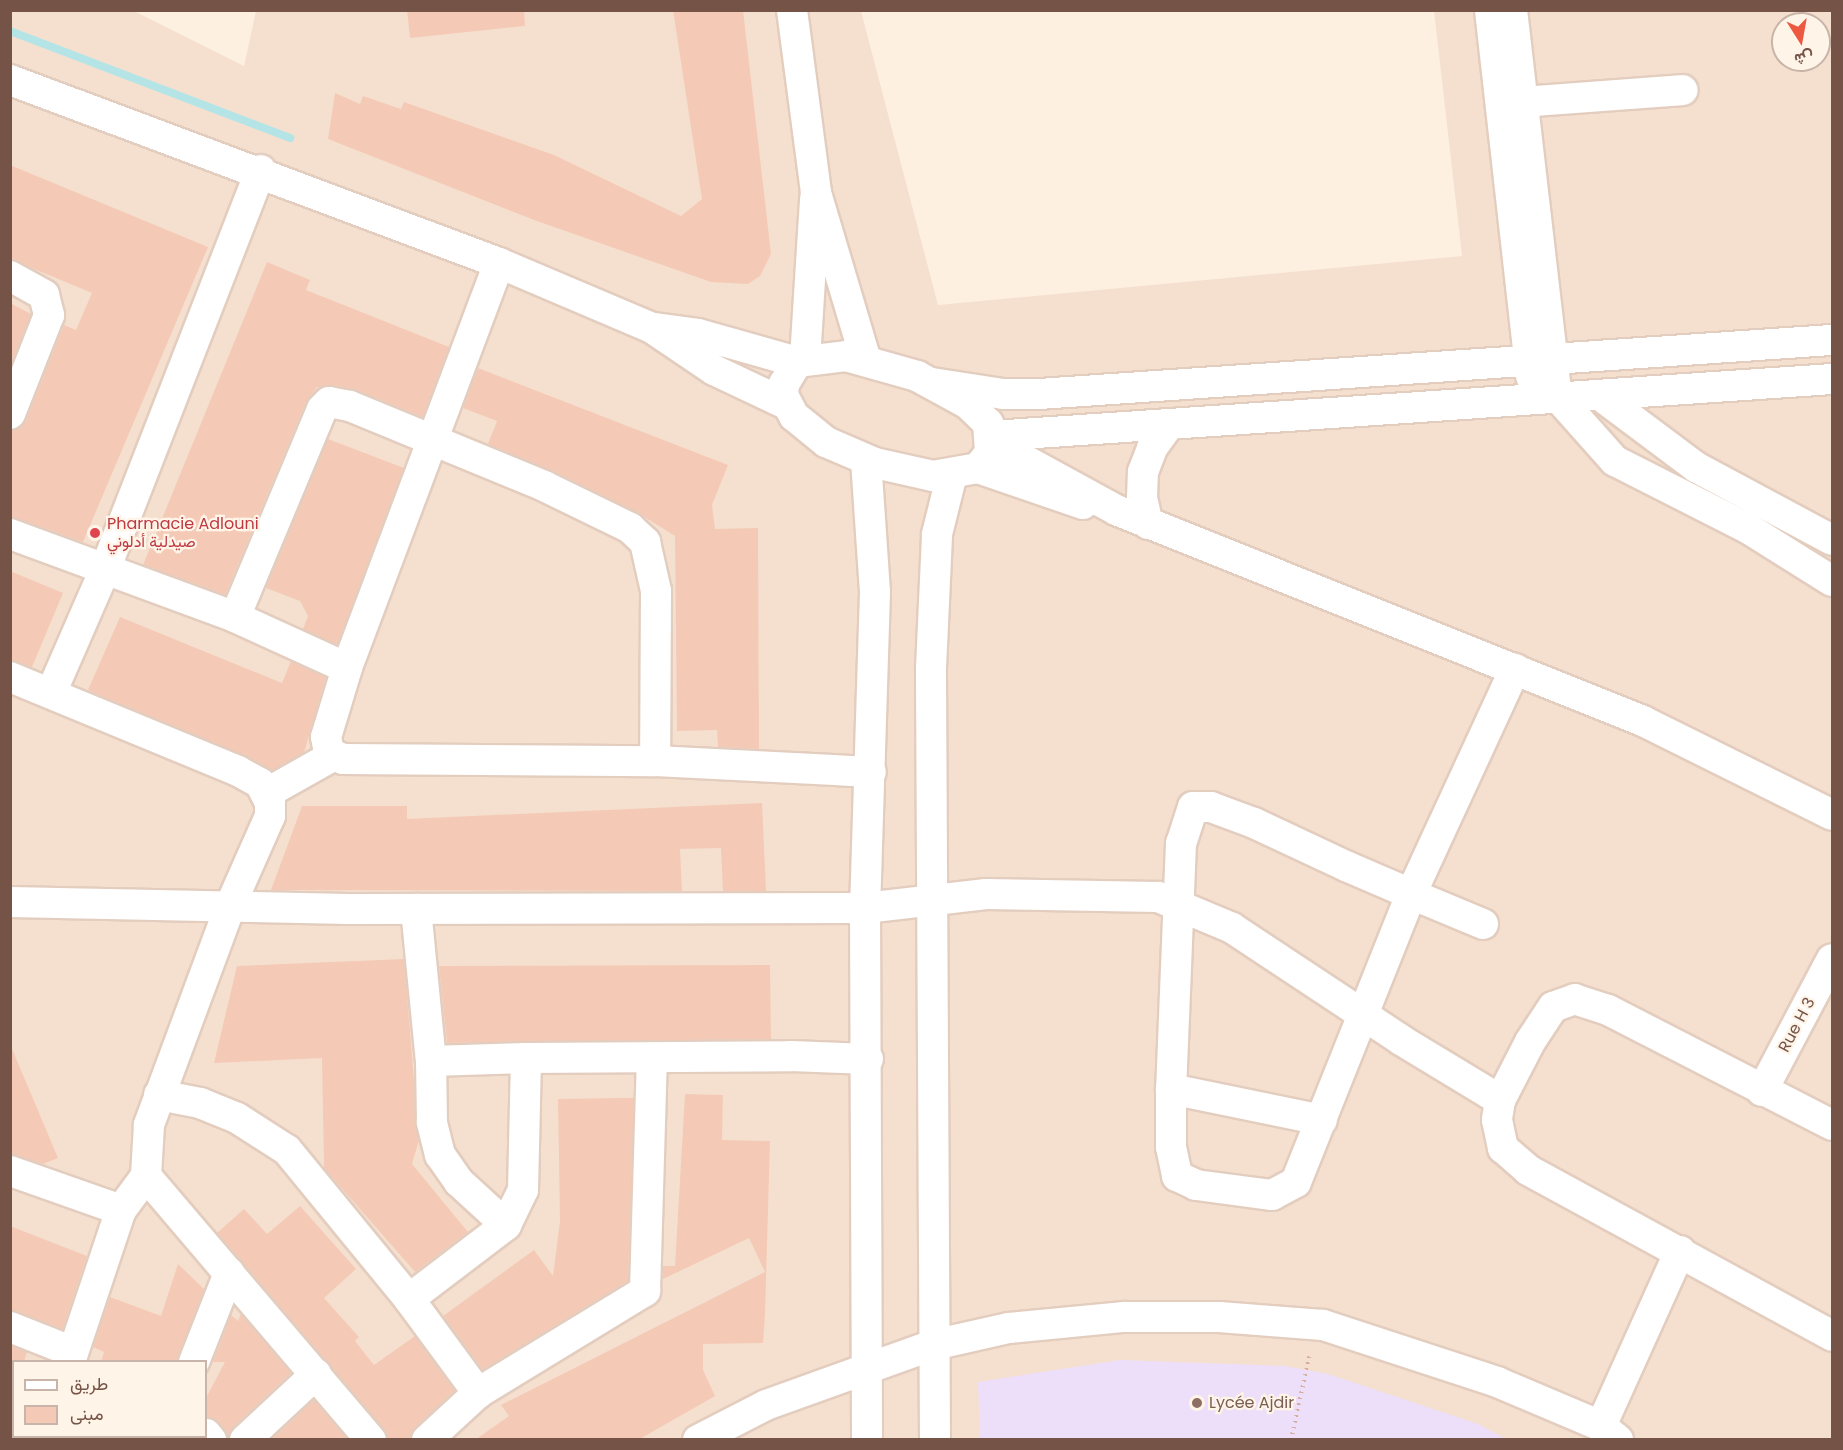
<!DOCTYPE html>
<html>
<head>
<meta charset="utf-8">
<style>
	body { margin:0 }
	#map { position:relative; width:1843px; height:1450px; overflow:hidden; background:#fdf0e1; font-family:Poppins,Vazirmatn,sans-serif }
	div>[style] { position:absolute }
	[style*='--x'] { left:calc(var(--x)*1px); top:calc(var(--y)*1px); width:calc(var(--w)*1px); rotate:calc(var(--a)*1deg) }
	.residential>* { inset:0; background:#f5e0cf }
	.education>* { inset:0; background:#eddef9 }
	.stream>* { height:8px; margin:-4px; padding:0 4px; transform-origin:4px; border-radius:4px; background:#b5e4e7 }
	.building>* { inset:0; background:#f4cab7 }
	.path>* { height:4px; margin-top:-2px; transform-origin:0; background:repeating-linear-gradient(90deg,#d8ad9b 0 1.5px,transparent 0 6px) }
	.roads { filter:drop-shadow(2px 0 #e3cdbf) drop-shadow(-2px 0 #e3cdbf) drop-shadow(0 2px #e3cdbf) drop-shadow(0 -2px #e3cdbf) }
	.minor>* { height:30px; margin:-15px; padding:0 15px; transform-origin:15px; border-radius:15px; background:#fff }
	.dots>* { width:16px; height:16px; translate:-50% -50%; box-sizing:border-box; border:3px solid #fff4e8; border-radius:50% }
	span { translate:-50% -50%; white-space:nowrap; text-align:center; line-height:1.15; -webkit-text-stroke:4.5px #fff4e8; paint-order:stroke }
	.health-label { font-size:16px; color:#be3a42 }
	.left { translate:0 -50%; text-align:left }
	.street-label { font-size:16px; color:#755347 }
	.education-label { font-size:16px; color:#785e54 }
	.frame { position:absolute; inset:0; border:12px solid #755347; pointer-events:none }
	.legend { position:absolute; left:12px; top:1360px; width:195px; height:78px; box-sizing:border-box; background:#fff4e8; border:2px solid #c8b4a8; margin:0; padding:8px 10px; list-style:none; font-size:18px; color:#755347 }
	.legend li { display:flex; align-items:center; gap:12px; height:30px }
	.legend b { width:30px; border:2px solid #c8b4a8 }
	.north { position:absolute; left:1771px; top:12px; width:60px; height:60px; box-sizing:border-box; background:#fff4e8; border:2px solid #c8b4a8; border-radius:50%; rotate:169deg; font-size:16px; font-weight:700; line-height:24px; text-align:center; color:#755347 }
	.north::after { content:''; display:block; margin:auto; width:21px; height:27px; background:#ed5840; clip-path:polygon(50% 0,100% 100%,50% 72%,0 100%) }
</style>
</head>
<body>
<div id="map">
	<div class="residential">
		<div style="clip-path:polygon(evenodd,10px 11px,134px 11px,244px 66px,256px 11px,861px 11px,938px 305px,1462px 256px,1434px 11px,1832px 11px,1832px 1439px,11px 1439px,10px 11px,1783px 24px,1819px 24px,1819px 60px,1783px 60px,1783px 24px,10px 11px,14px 1362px,206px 1362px,206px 1436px,14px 1436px,14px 1362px)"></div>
	</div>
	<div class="education">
		<div style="clip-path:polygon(1120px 1360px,1285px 1366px,1328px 1374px,1478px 1424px,1506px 1439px,980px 1439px,978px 1382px)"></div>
	</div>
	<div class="stream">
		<div style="--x:10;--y:31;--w:300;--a:20.9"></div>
	</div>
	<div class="building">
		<div style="clip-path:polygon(407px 10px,524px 10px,525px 26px,410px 38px)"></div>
		<div style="clip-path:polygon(673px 10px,743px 10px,771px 254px,760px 276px,748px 284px,711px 282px,534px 220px,328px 139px,335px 93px,360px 104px,363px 96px,401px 109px,404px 102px,554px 155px,681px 216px,702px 199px)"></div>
		<div style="clip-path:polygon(10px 165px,208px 247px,83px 542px,10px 516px,10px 431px,26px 421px,64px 325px,76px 330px,92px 293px,10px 259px)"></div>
		<div style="clip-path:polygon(267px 262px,310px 280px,306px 290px,449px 347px,423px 417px,353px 389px,317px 387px,306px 402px,225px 595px,143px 565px)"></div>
		<div style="clip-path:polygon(10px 303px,31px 314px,10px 366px)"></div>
		<div style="clip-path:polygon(478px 368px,728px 465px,712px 505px,715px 529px,758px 528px,759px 749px,718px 747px,717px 730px,677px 731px,675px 536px,638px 513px,488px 444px,497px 421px,463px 408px)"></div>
		<div style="clip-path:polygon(328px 439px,404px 468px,337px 645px,303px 629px,308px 616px,300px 601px,266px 588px)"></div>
		<div style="clip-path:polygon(10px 571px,63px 593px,32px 667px,10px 660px)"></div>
		<div style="clip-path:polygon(120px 617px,282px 683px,291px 661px,326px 677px,304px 753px,272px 771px,88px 690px)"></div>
		<div style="clip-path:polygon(762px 803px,766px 891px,723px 891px,721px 848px,680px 849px,682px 891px,271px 890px,302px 806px,407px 806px,407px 819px)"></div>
		<div style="clip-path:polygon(404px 959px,419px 1140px,412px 1164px,468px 1232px,415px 1272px,324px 1168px,322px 1058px,214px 1063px,237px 966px)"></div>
		<div style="clip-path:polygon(770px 965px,771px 1039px,447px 1043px,439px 966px)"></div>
		<div style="clip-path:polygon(10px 1044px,58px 1158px,43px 1164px,10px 1154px)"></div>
		<div style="clip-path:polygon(685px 1094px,723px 1095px,722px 1140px,770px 1141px,765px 1314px,763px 1343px,703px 1344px,703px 1370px,715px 1396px,638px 1440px,475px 1440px,509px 1416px,501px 1405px,765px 1272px,749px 1238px,663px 1279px,663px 1266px,675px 1266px)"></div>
		<div style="clip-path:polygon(621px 1098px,634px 1098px,628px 1281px,483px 1370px,443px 1316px,534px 1250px,553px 1276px,560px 1221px,558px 1099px)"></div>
		<div style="clip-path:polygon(300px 1206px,356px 1269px,324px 1298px,359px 1337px,355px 1341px,374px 1365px,415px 1336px,455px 1391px,415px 1427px,410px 1440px,388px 1440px,384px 1429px,217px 1233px,244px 1209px,267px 1234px)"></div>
		<div style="clip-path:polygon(10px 1226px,87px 1256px,63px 1329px,10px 1310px)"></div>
		<div style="clip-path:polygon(178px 1264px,204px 1289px,177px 1362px,101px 1362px,104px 1352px,93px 1347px,110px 1297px,161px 1316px)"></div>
		<div style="clip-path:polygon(241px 1314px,291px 1373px,233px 1427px,228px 1439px,219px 1423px,206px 1416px,206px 1398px,225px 1362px,213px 1362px,231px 1315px,238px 1321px)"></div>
		<div style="clip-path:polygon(10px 1346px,27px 1352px,24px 1362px,14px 1362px,12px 1392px)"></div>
		<div style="clip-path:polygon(314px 1400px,348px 1440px,271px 1440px)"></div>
	</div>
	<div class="path">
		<div style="--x:1291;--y:1440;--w:89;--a:-77.7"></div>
	</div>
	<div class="roads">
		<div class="minor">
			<div style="--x:792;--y:10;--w:185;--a:82.5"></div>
			<div style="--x:816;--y:193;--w:175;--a:73.4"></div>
			<div style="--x:1490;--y:10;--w:369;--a:83.6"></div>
			<div style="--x:1512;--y:10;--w:389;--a:83.4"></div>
			<div style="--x:1557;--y:396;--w:87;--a:48.3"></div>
			<div style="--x:1615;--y:461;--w:150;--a:26.9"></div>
			<div style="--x:1749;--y:529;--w:98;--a:32.1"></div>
			<div style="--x:10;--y:80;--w:522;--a:20.52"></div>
			<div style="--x:499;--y:263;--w:166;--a:23"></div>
			<div style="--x:652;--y:328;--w:75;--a:34.1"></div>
			<div style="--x:714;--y:370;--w:80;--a:25.3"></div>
			<div style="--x:1521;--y:102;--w:162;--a:-4.2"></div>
			<div style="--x:499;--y:263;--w:433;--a:110.6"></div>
			<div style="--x:347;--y:668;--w:72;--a:106.9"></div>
			<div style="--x:326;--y:737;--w:16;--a:79"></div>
			<div style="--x:329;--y:753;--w:15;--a:23"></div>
			<div style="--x:343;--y:759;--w:312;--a:0.4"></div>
			<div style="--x:655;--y:761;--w:216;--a:2.9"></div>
			<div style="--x:10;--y:276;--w:39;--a:29"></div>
			<div style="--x:44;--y:295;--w:21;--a:76"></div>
			<div style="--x:49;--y:315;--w:106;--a:111.5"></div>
			<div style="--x:655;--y:328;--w:43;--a:7.9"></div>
			<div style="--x:698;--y:334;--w:103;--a:15.8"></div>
			<div style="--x:846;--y:356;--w:74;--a:15.7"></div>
			<div style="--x:917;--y:376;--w:58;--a:28.8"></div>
			<div style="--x:968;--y:404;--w:28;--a:44"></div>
			<div style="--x:988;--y:423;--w:30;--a:86"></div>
			<div style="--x:990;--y:453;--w:19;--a:129"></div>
			<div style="--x:978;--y:468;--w:46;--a:169.9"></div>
			<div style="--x:933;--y:476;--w:59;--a:-167.4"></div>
			<div style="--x:875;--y:463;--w:53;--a:-156.8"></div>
			<div style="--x:826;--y:442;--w:41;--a:-140.9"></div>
			<div style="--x:794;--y:416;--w:24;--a:-118"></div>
			<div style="--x:783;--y:395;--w:11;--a:-85"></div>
			<div style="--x:784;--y:384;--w:26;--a:-59"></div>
			<div style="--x:797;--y:362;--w:49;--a:-7"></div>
			<div style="--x:805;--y:359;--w:160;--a:-86.4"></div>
			<div style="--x:932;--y:383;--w:72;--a:8.8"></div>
			<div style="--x:1003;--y:394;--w:36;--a:0"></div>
			<div style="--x:1039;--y:394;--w:795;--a:-3.9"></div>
			<div style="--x:1601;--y:396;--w:119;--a:36.8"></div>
			<div style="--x:1696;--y:467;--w:154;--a:28.2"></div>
			<div style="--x:992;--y:436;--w:842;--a:-3.88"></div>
			<div style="--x:992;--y:442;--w:141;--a:28.7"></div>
			<div style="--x:1116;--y:510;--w:568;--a:21.82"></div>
			<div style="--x:1643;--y:721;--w:211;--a:26.4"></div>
			<div style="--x:866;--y:460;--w:132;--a:86.1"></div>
			<div style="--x:875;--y:592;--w:316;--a:91.8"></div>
			<div style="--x:865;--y:908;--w:532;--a:89.78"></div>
			<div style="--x:978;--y:468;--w:111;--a:18.9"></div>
			<div style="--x:1148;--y:524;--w:27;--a:-103"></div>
			<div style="--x:1142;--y:498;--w:26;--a:-88"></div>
			<div style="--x:1143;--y:472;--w:26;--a:-69"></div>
			<div style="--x:1152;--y:448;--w:26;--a:-54"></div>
			<div style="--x:10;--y:534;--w:240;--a:20.2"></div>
			<div style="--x:235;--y:617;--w:123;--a:24.5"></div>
			<div style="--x:235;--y:617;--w:225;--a:-67.3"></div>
			<div style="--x:322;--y:409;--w:10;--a:-45"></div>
			<div style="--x:329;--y:402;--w:21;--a:11"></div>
			<div style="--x:350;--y:406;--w:210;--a:22.4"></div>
			<div style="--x:544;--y:486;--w:96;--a:26"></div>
			<div style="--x:630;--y:528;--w:21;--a:43"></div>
			<div style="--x:645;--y:542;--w:50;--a:77.3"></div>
			<div style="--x:656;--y:591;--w:170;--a:90.3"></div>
			<div style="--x:10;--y:677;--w:247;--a:22.4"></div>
			<div style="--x:238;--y:771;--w:25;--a:29"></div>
			<div style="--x:260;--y:783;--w:22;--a:63"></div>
			<div style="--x:270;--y:803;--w:13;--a:90"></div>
			<div style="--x:270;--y:816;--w:96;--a:113.9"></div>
			<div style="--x:231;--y:904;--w:236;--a:110.4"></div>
			<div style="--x:149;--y:1125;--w:51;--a:93.4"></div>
			<div style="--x:146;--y:1176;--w:42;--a:126.3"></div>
			<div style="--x:121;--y:1210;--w:118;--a:-160.6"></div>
			<div style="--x:51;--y:693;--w:137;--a:-66.4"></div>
			<div style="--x:106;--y:567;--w:426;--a:-68.7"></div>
			<div style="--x:267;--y:793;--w:73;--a:-29.4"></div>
			<div style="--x:10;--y:902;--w:339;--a:1.2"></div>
			<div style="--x:349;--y:909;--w:516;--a:-0.11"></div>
			<div style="--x:865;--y:908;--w:122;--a:-6.6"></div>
			<div style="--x:986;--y:894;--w:172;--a:1"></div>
			<div style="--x:1158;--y:897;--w:80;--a:22.7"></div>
			<div style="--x:1232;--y:928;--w:203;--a:33.5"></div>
			<div style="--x:1401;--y:1040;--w:116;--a:31.2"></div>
			<div style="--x:416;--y:909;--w:153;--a:84.4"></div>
			<div style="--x:1483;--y:924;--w:78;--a:-157.4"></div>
			<div style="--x:1411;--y:894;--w:69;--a:-156.8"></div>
			<div style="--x:1348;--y:867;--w:104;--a:-154.9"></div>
			<div style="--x:1254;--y:823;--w:46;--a:-159.6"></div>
			<div style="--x:1211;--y:807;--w:18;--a:180"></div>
			<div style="--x:1193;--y:807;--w:38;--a:108"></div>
			<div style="--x:1181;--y:843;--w:246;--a:92.3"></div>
			<div style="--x:1171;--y:1089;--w:58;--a:90"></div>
			<div style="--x:1171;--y:1147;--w:30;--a:78"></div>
			<div style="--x:1177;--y:1176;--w:21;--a:25"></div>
			<div style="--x:1196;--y:1185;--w:77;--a:7.5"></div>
			<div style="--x:1272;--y:1195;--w:27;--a:-28"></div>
			<div style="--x:1296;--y:1182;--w:310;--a:-68.2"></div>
			<div style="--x:1411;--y:894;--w:248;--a:-65.2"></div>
			<div style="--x:526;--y:1058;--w:132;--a:91.3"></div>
			<div style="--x:523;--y:1190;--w:39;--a:116"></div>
			<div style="--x:506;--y:1225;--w:64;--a:-137.5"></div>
			<div style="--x:459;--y:1182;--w:33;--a:-125"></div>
			<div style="--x:440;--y:1155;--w:34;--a:-104"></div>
			<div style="--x:432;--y:1122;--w:61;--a:-90.9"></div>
			<div style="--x:431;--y:1061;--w:95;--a:-1.8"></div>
			<div style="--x:526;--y:1058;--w:265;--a:-0.4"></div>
			<div style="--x:791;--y:1056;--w:77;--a:2.2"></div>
			<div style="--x:1171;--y:1089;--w:154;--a:11.6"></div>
			<div style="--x:1762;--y:1091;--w:149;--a:-62.1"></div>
			<div style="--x:159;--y:1095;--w:42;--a:11"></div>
			<div style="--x:200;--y:1103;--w:40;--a:22"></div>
			<div style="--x:237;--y:1118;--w:59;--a:32.6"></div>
			<div style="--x:287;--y:1150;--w:193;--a:50.7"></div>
			<div style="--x:409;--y:1299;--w:117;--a:53.7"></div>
			<div style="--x:1832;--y:1125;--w:252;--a:-152.8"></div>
			<div style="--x:1608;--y:1010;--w:35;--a:-162"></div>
			<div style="--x:1575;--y:999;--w:23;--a:160"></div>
			<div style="--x:1553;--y:1007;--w:42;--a:123.3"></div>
			<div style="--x:1530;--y:1042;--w:65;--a:117.3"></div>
			<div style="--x:1500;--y:1100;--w:20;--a:99"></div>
			<div style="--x:1497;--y:1120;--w:29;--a:78"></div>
			<div style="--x:1503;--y:1148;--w:33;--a:41"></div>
			<div style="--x:1528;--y:1170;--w:346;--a:28.6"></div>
			<div style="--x:146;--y:1176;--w:347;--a:49.6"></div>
			<div style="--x:409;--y:1299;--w:122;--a:-37.3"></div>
			<div style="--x:10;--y:1327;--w:68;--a:21.6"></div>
			<div style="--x:70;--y:1362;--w:160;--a:-71.5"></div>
			<div style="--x:194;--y:1362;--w:96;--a:-68.5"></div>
			<div style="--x:1601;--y:1426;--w:192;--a:-65.7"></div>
			<div style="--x:206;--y:1434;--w:8;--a:50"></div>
			<div style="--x:41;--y:1440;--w:4;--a:-76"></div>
			<div style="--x:166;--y:1440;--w:4;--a:-76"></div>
			<div style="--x:245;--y:1440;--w:97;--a:-42.9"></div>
			<div style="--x:427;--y:1440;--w:69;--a:-42.7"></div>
			<div style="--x:478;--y:1393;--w:196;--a:-31.4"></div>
			<div style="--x:645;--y:1291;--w:231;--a:-88.3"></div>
			<div style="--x:698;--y:1440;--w:76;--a:-27.2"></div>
			<div style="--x:766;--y:1405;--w:177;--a:-19.8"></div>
			<div style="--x:933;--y:1345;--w:78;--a:-12.6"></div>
			<div style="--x:1009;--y:1328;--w:116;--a:-5.5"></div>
			<div style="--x:1124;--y:1317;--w:95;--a:0"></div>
			<div style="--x:1219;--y:1317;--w:104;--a:4.4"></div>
			<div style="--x:1323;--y:1325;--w:183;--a:18.1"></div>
			<div style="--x:1497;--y:1382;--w:113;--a:22.9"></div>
			<div style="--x:1601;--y:1426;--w:22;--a:39"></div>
			<div style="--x:935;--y:1440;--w:772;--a:-90.3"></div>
			<div style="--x:931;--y:668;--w:134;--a:-87.4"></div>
			<div style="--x:937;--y:534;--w:62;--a:-76"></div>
		</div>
	</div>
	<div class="dots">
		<div style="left:95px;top:533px;background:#e0444e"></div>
		<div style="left:1197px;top:1403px;background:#8d6e63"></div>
	</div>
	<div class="health-label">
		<span class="left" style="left:107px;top:533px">Pharmacie Adlouni<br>صيدلية أدلوني</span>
	</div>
	<div class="street-label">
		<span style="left:1797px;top:1025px;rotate:-62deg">Rue H 3</span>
	</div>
	<div class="education-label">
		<span class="left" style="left:1209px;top:1403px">Lycée Ajdir</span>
	</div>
	<div class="frame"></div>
	<ul class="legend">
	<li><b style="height:8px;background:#fff"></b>طريق</li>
	<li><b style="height:16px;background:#f4cab7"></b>مبنى</li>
	</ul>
	<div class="north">ش</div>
</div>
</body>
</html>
